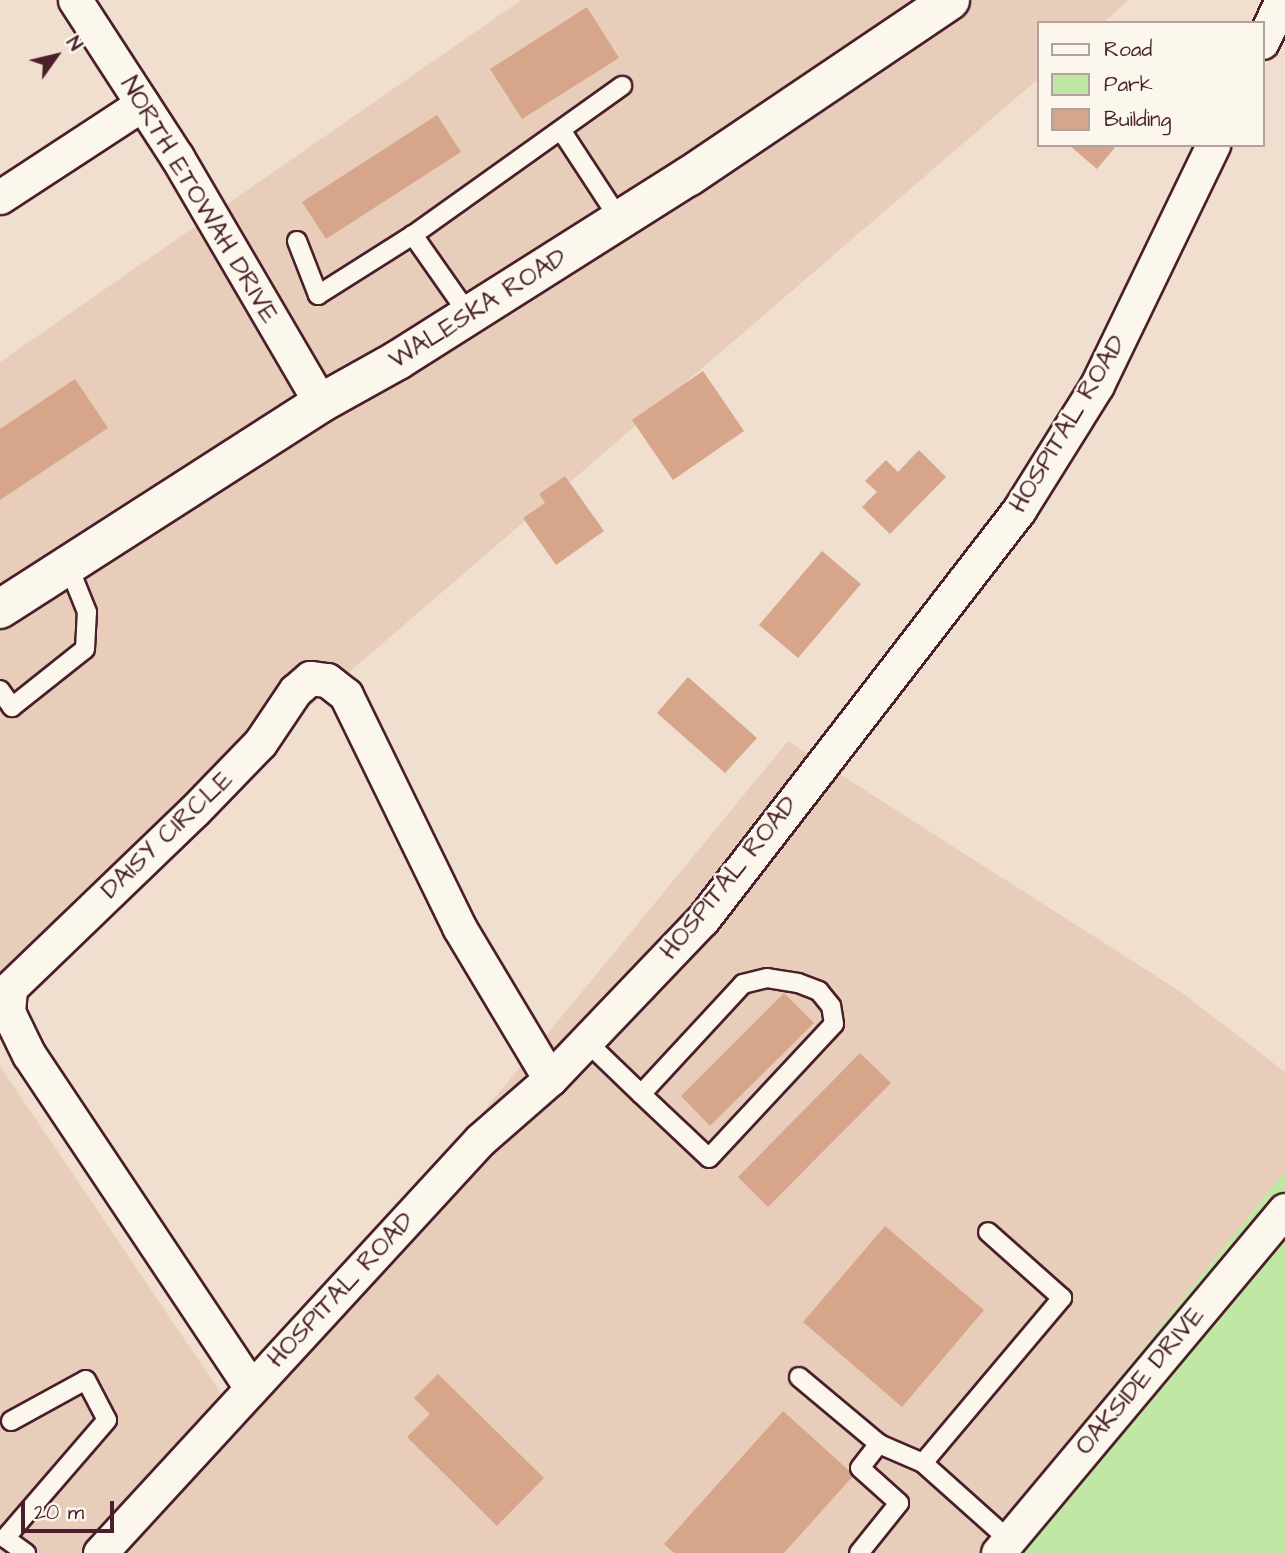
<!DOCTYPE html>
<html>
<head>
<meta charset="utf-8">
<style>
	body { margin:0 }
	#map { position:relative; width:1285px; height:1553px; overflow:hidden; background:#f0dfcf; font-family:"Architects Daughter",sans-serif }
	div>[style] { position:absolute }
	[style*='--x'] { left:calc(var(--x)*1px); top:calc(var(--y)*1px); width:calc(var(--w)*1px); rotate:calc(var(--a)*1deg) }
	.built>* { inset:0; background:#e8ceba }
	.green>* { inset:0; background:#c0e8a4 }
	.building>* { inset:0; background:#d7a68a }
	.roads { filter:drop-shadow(2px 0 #4a1f2b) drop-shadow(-2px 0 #4a1f2b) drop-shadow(0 2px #4a1f2b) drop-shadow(0 -2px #4a1f2b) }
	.service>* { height:18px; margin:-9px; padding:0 9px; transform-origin:9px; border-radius:9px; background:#fbf7ec }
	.minor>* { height:33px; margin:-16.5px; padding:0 16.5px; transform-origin:16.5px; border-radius:16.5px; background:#fbf7ec }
	.secondary>* { height:38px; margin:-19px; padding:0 19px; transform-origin:19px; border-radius:19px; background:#fbf7ec }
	span { translate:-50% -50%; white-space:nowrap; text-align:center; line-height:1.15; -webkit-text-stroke:5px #fbf7ec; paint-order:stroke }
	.street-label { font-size:26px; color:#4a1f2b }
	.legend { position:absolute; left:1037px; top:21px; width:228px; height:126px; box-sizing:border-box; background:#fbf7ec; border:2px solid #b4a19f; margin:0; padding:9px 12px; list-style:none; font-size:21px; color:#4a1f2b }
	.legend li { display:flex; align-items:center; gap:14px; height:35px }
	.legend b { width:35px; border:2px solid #b4a19f }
	.north { position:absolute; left:21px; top:21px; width:70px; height:70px; -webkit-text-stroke:5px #fbf7ec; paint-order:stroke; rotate:56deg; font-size:19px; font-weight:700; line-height:28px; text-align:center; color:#4a1f2b }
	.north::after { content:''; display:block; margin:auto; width:24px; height:32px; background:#4a1f2b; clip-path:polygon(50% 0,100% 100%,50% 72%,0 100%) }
	.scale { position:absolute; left:21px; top:1501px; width:93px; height:32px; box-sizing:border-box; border:4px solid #4a1f2b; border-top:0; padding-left:9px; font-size:21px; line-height:24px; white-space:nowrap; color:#4a1f2b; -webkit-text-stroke:5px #fbf7ec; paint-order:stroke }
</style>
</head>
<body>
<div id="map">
	<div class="built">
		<div style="clip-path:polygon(521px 0,1129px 0,1103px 23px,1038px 23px,1038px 79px,0 973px,0 362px)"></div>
		<div style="clip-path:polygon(788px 741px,1181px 992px,1285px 1072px,1285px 1171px,979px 1553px,0 1553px,0 1066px,235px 1414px)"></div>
	</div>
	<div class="green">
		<div style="clip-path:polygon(1285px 1171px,1285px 1553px,979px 1553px)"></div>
	</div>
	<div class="building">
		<div style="clip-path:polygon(587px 7px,619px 58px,522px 119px,490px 69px)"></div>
		<div style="clip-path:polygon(437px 115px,461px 152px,326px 239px,302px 202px)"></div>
		<div style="clip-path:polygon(1069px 145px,1117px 145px,1097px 169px)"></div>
		<div style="clip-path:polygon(703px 371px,744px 431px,673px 480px,632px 420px)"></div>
		<div style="clip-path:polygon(75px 379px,108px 428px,0 500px,0 429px)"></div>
		<div style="clip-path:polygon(919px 450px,946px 477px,890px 534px,862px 507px,877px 492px,865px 481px,886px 460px,898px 472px)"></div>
		<div style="clip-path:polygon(565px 476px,604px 531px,556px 565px,523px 518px,545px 503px,539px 494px)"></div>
		<div style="clip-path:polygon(822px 551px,861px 584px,798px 658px,759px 625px)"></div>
		<div style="clip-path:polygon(688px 677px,757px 738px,725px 773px,657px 713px)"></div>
		<div style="clip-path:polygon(784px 993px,814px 1023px,710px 1126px,681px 1096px)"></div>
		<div style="clip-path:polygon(860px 1053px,891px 1083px,768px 1207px,738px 1177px)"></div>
		<div style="clip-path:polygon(885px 1226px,984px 1310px,902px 1407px,803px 1322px)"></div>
		<div style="clip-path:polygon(438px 1374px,544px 1478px,497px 1526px,407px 1437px,430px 1414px,414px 1398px)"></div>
		<div style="clip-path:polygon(783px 1411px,854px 1475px,784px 1553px,674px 1553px,664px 1544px)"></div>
	</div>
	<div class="roads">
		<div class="service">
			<div style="--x:561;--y:130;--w:108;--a:56.8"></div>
			<div style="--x:297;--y:241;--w:58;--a:68.7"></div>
			<div style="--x:318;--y:295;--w:112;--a:-32.3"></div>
			<div style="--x:469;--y:315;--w:98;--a:-125"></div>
			<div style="--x:413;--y:235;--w:257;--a:-35.5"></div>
			<div style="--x:0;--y:690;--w:21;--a:55"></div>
			<div style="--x:12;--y:707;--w:93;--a:-38.5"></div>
			<div style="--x:85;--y:649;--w:37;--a:-87"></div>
			<div style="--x:87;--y:612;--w:51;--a:-112"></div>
			<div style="--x:586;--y:1041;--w:76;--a:43.9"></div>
			<div style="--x:641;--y:1094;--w:93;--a:43.3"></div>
			<div style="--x:709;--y:1158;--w:183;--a:-47"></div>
			<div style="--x:834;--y:1024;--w:18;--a:-99"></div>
			<div style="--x:831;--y:1006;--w:19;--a:-129"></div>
			<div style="--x:819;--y:991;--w:22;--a:-159"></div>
			<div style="--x:798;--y:983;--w:31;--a:-171"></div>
			<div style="--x:767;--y:978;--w:25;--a:166"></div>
			<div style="--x:743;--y:984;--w:150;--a:132.8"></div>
			<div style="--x:799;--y:1377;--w:104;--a:39.9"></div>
			<div style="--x:11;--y:1421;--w:85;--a:-28.7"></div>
			<div style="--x:86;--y:1380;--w:45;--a:62.3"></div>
			<div style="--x:107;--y:1420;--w:156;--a:130.8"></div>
			<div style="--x:5;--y:1538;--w:26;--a:36"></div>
			<div style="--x:923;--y:1463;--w:216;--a:-49.9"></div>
			<div style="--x:1062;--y:1298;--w:99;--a:-138.3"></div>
			<div style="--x:859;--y:1553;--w:64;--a:-51.3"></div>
			<div style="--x:899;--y:1503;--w:52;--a:-138.1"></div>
			<div style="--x:860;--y:1468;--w:31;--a:-52"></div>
			<div style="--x:879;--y:1444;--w:48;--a:23.4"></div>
			<div style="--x:923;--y:1463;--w:115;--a:41.8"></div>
		</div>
		<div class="minor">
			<div style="--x:75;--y:0;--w:187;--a:57"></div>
			<div style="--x:177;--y:157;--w:285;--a:59.7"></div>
			<div style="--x:1262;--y:42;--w:47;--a:-64.5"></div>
			<div style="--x:0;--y:197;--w:170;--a:-33.2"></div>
			<div style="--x:250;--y:1386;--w:398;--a:-123.7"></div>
			<div style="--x:29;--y:1055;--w:48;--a:-116"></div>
			<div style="--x:8;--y:1012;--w:24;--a:-85"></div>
			<div style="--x:10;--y:988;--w:255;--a:-43.9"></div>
			<div style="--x:194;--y:811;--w:95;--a:-45.9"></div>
			<div style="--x:260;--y:743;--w:63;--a:-56.1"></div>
			<div style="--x:295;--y:691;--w:20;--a:-41"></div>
			<div style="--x:310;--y:678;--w:17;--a:7"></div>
			<div style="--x:327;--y:680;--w:24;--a:38"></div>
			<div style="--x:346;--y:695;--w:258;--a:64"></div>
			<div style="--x:459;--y:927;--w:177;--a:59.1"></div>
			<div style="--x:100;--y:1553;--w:561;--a:-47.38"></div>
			<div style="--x:480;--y:1140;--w:93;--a:-41.1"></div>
			<div style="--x:550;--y:1079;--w:221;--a:-46.3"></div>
			<div style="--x:703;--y:919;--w:517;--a:-52.31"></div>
			<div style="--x:1019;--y:510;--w:147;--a:-58"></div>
			<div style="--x:1097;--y:385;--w:267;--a:-64.2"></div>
			<div style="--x:998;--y:1553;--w:447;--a:-50.1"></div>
		</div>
		<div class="secondary">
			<div style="--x:0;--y:609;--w:381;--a:-32.7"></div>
			<div style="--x:321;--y:403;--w:88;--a:-29.2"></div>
			<div style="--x:398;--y:360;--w:343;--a:-32.3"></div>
			<div style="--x:688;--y:177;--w:316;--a:-34"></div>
		</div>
	</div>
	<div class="street-label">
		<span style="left:199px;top:200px;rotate:59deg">NORTH ETOWAH DRIVE</span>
		<span style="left:478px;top:309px;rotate:-32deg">WALESKA ROAD</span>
		<span style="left:1068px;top:424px;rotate:-59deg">HOSPITAL ROAD</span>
		<span style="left:167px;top:835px;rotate:-44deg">DAISY CIRCLE</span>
		<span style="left:729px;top:878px;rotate:-51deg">HOSPITAL ROAD</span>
		<span style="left:341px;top:1290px;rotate:-47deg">HOSPITAL ROAD</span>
		<span style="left:1140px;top:1381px;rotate:-50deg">OAKSIDE DRIVE</span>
	</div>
	<ul class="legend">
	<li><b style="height:9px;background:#fbf7ec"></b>Road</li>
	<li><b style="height:19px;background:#c0e8a4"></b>Park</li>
	<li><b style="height:19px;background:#d7a68a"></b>Building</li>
	</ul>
	<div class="north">N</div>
	<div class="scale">20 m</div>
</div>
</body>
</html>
